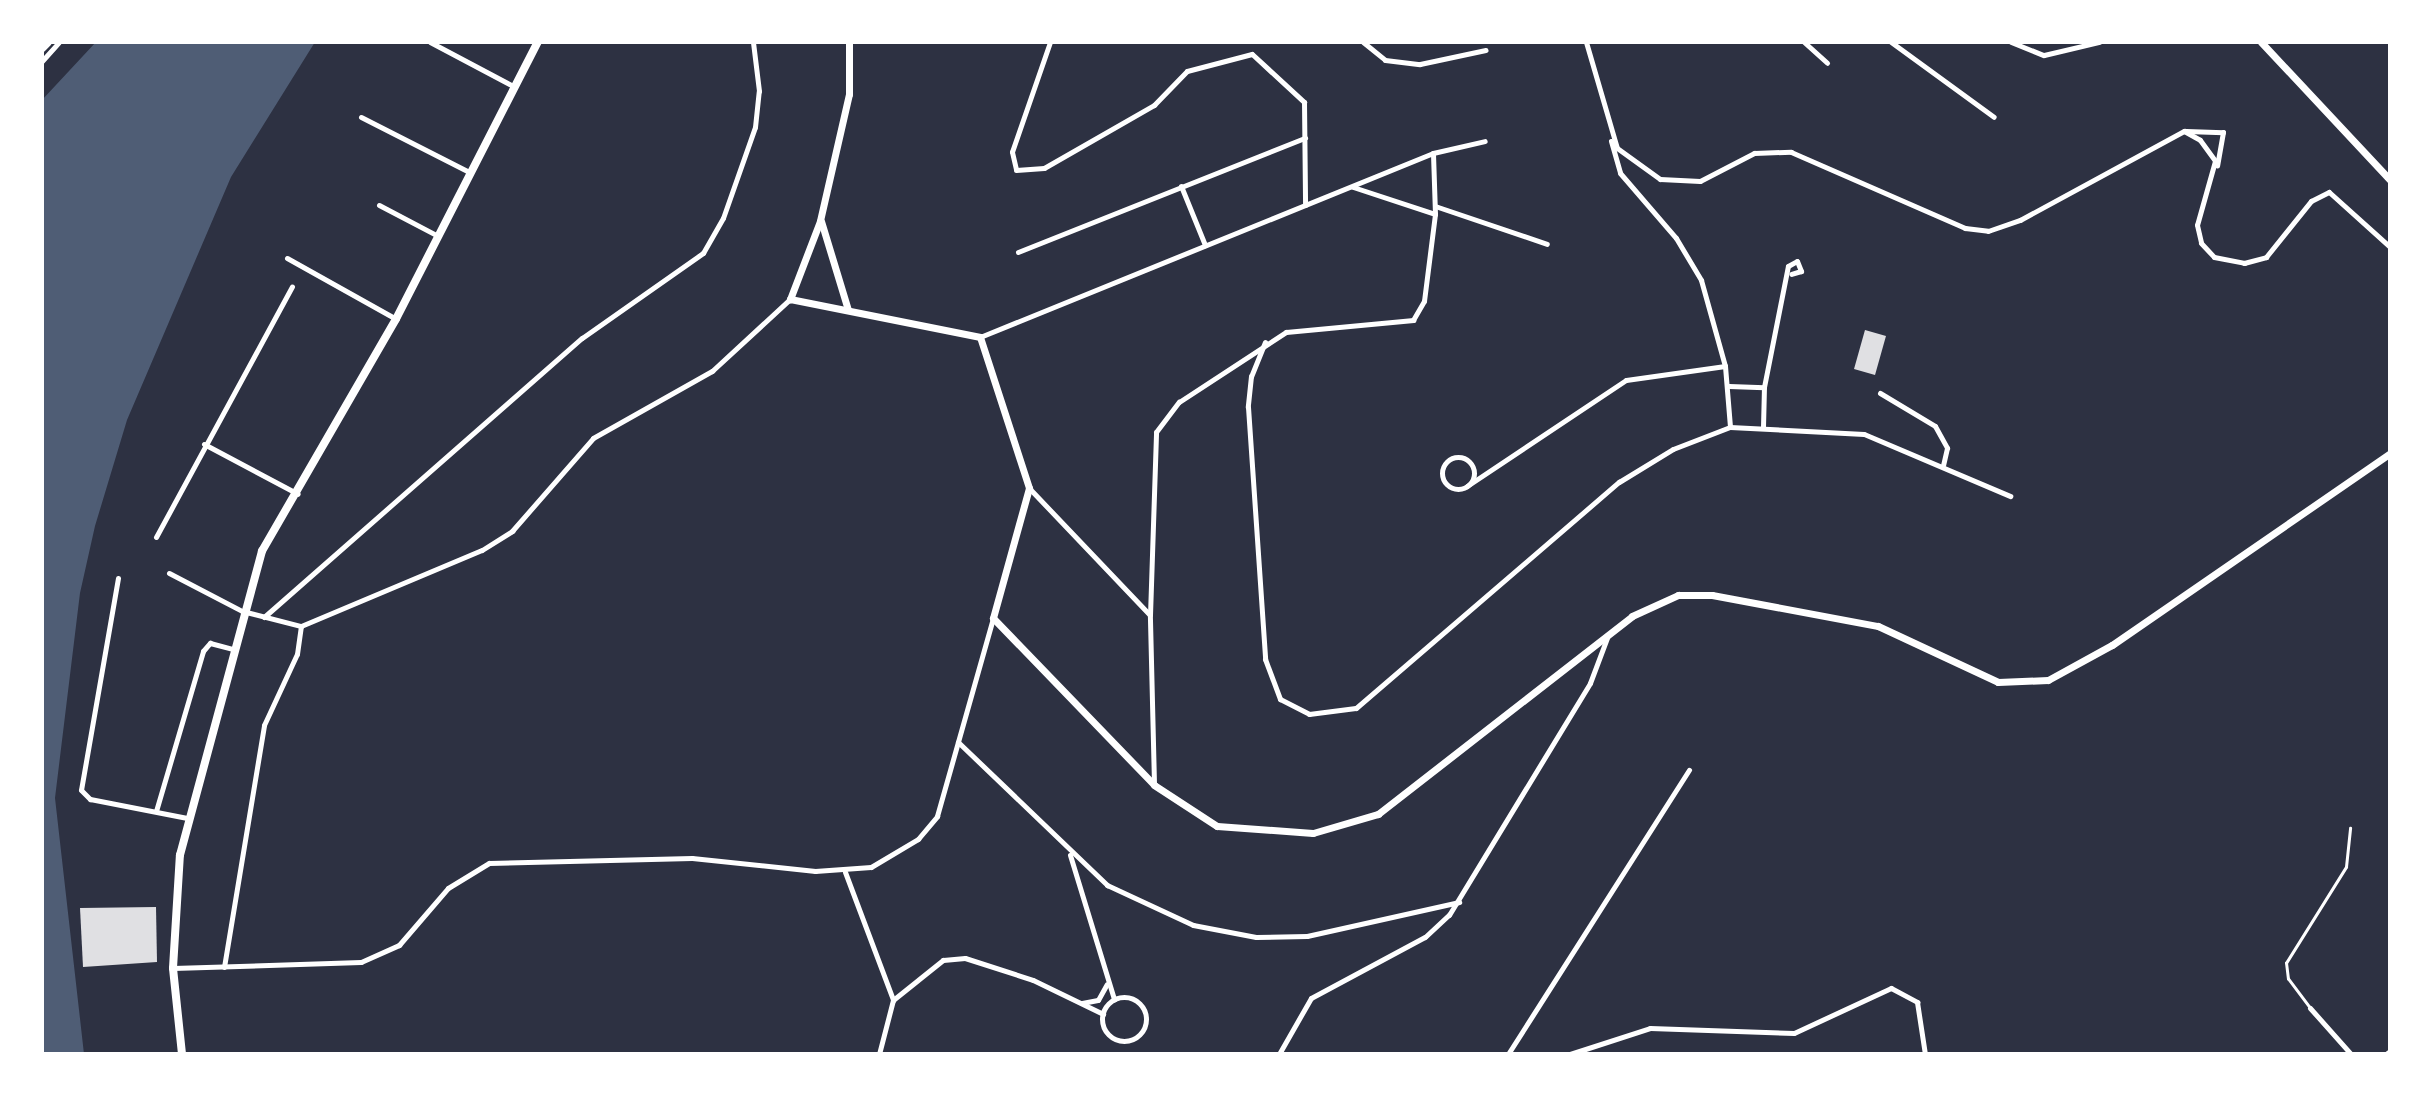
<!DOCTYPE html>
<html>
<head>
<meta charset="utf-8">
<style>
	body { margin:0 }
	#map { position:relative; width:2432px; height:1096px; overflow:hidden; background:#2d3142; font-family:Jost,sans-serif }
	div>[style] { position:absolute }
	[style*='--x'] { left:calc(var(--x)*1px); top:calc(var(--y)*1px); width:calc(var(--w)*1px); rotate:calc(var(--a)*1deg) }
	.water>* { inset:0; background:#4f5d75 }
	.building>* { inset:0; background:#e0e0e3 }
	.service>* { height:2.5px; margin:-1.25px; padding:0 1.25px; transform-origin:1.25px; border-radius:1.25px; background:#fff }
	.minor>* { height:5px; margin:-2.5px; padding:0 2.5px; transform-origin:2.5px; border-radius:2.5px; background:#fff }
	.minor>.ring { margin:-2.5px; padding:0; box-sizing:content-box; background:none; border:5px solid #fff; border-radius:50% }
	.tertiary>* { height:7px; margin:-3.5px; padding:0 3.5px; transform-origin:3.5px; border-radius:3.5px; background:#fff }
	.secondary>* { height:8px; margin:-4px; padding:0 4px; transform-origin:4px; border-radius:4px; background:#fff }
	span { translate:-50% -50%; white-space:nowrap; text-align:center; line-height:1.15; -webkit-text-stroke:5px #fff; paint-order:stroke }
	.frame { position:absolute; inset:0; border:44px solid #fff; pointer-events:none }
</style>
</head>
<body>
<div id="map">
	<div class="water">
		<div style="clip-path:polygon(96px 42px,315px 42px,231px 177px,127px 420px,95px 526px,80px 593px,55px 798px,84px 1054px,42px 1054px,42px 100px)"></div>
	</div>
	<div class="building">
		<div style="clip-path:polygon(1865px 330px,1886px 336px,1875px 375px,1854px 369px)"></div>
		<div style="clip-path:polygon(156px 907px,157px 962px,83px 967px,80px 908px)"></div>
	</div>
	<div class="service">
		<div style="--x:2310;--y:1008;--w:36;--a:-127"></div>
		<div style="--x:2288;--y:979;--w:16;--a:-97"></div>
		<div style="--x:2286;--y:963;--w:113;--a:-58"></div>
		<div style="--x:2346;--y:867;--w:39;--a:-84"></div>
	</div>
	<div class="minor">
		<div style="--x:430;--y:42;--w:96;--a:27.9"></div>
		<div style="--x:1050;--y:42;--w:116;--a:109.1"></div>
		<div style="--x:1012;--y:152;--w:18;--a:77"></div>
		<div style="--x:1016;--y:170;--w:28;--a:-4"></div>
		<div style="--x:1044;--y:168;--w:127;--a:-29.8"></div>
		<div style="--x:1154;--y:105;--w:47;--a:-45.9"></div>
		<div style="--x:1187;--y:71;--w:67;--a:-14.7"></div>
		<div style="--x:1252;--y:54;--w:71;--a:42.7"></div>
		<div style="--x:1304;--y:102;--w:103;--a:89.4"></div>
		<div style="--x:1363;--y:42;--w:28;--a:39"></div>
		<div style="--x:1385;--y:60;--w:35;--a:7"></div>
		<div style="--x:1420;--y:64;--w:67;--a:-12"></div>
		<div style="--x:1586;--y:42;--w:110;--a:73.7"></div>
		<div style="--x:1617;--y:148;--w:53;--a:35.8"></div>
		<div style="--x:1660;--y:179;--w:40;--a:2.9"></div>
		<div style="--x:1700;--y:181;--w:61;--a:-27.4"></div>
		<div style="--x:1754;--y:153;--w:37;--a:-2"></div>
		<div style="--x:1791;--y:152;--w:190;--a:23.6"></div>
		<div style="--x:1965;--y:228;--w:23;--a:7"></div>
		<div style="--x:1988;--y:231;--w:34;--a:-19"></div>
		<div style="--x:2020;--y:220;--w:187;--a:-28.5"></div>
		<div style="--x:2184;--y:131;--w:18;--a:29"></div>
		<div style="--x:2200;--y:140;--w:26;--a:54"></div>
		<div style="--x:2215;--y:161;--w:66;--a:105.7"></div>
		<div style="--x:2197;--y:225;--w:18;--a:77"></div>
		<div style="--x:2201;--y:243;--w:19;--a:47"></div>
		<div style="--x:2214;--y:257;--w:31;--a:11"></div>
		<div style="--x:2244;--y:263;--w:23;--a:-15"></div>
		<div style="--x:2266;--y:257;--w:72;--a:-51.2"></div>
		<div style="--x:2311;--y:201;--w:20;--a:-27"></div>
		<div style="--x:2329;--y:192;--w:82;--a:42"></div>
		<div style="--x:1804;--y:42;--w:31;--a:42"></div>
		<div style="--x:1891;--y:42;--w:127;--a:36.1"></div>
		<div style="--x:2011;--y:42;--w:35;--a:22"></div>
		<div style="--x:2044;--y:55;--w:57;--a:-13.3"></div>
		<div style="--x:42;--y:61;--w:25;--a:-48"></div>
		<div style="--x:361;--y:117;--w:123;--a:27"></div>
		<div style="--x:2186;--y:131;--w:37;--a:2"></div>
		<div style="--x:2223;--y:132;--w:34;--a:100"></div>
		<div style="--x:1611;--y:141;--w:33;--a:74"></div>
		<div style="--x:1620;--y:173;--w:86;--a:49.3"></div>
		<div style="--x:1676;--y:238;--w:49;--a:59.2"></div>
		<div style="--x:1701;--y:280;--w:89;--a:74.4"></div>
		<div style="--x:1725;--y:366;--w:61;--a:85.3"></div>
		<div style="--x:1181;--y:186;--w:64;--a:67.9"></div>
		<div style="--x:1353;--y:187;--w:86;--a:18.2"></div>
		<div style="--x:379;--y:205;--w:67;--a:27.7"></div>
		<div style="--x:1435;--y:206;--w:118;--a:18.7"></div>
		<div style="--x:1018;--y:252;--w:309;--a:-21.7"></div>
		<div style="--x:287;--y:258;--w:125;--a:29.2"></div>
		<div style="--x:980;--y:337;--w:489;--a:-22.1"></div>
		<div style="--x:1433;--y:153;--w:53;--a:-13"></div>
		<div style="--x:1265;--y:342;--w:37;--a:112"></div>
		<div style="--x:1251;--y:376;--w:31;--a:96"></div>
		<div style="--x:1248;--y:407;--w:253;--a:86.1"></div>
		<div style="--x:1265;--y:659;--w:43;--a:69.4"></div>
		<div style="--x:1280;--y:699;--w:33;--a:27"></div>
		<div style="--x:1309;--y:714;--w:47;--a:-7.3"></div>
		<div style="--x:1356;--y:708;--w:347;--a:-40.7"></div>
		<div style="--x:1619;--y:482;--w:63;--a:-31.4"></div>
		<div style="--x:1673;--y:449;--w:61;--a:-21.1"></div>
		<div style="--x:1730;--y:427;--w:134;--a:3"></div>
		<div style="--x:1864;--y:434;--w:159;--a:23"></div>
		<div style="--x:1729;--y:386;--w:35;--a:2"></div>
		<div style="--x:1880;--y:393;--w:64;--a:31"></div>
		<div style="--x:1935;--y:426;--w:25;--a:61"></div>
		<div style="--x:1947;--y:448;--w:17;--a:103"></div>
		<div style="--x:1763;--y:427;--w:40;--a:-88.6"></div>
		<div style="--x:1764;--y:387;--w:123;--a:-78.8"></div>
		<div style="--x:1788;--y:266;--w:10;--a:-29"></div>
		<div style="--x:1797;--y:261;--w:11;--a:68"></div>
		<div style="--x:1801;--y:271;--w:10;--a:163"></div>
		<div style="--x:204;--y:444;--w:106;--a:28"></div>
		<div class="ring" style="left:1442px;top:457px;width:27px;height:27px"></div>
		<div style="--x:1467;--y:486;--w:191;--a:-33.7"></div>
		<div style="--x:1626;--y:380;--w:100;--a:-8"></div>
		<div style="--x:1029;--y:488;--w:175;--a:46.4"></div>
		<div style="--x:156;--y:537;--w:285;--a:-61.5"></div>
		<div style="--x:169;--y:573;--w:82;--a:27.5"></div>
		<div style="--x:242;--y:611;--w:61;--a:14.3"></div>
		<div style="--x:301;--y:626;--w:196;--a:-22.8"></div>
		<div style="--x:482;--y:550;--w:36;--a:-32"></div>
		<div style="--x:512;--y:531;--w:123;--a:-48.9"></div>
		<div style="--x:593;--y:438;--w:137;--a:-29.4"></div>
		<div style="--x:712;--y:371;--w:106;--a:-42.7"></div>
		<div style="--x:118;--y:578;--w:215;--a:99.9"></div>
		<div style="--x:81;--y:790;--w:13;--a:45"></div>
		<div style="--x:90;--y:799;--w:99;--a:11.1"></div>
		<div style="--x:264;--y:617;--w:423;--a:-41.3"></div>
		<div style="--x:582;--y:338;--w:148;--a:-35.1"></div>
		<div style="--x:703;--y:253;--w:40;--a:-60.3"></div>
		<div style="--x:723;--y:218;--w:96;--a:-70.6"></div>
		<div style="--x:755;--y:127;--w:36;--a:-84"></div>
		<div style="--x:759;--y:91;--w:49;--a:-97"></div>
		<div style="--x:958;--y:742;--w:207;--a:43.8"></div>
		<div style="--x:1107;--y:885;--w:95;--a:24.9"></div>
		<div style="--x:1193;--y:925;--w:64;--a:10.8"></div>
		<div style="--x:1256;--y:937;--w:51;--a:-1.1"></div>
		<div style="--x:1307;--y:936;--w:156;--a:-12.6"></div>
		<div style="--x:1154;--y:784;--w:169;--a:-91.4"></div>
		<div style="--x:1150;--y:615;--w:183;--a:-88.1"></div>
		<div style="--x:1156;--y:432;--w:38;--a:-53"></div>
		<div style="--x:1179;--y:402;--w:128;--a:-33.2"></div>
		<div style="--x:1286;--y:332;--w:128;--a:-5.4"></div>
		<div style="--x:1413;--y:320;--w:22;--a:-60"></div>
		<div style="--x:1424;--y:301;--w:88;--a:-82.8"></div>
		<div style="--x:1435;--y:214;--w:61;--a:-91.9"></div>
		<div style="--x:156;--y:811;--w:167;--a:-73.6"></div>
		<div style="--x:203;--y:651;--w:11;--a:-49"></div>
		<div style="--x:210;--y:643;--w:23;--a:15"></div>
		<div style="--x:1070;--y:855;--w:151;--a:73"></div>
		<div style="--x:845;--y:872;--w:137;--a:69.4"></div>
		<div style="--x:893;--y:1000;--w:56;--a:104.5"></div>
		<div style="--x:224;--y:967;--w:245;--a:-80.6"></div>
		<div style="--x:264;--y:725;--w:78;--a:-65.1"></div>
		<div style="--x:297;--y:654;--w:28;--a:-82"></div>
		<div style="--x:173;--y:968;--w:188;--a:-1.8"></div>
		<div style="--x:361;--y:962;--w:42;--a:-24.1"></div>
		<div style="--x:399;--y:945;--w:75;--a:-49.3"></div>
		<div style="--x:448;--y:888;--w:48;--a:-31.4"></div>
		<div style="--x:489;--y:863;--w:203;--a:-1.4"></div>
		<div style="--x:692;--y:858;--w:124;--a:6"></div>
		<div style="--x:815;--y:871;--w:56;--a:-4.1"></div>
		<div style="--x:871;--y:867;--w:55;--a:-30.8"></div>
		<div style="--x:918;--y:839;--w:30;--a:-50"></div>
		<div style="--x:937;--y:816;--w:206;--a:-74.2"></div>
		<div class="ring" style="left:1102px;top:997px;width:39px;height:39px"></div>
		<div style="--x:893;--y:1000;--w:64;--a:-38.7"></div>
		<div style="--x:943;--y:960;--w:22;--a:-5"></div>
		<div style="--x:965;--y:958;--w:71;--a:17.9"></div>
		<div style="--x:1033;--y:980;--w:78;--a:25.9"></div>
		<div style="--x:1082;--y:1003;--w:16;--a:-11"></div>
		<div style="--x:1098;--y:1000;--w:18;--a:-61"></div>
		<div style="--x:2310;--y:1008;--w:62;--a:48.3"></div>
		<div style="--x:1279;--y:1054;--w:64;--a:-60.3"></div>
		<div style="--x:1311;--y:998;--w:129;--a:-28.2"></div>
		<div style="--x:1425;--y:937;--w:33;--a:-43"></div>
		<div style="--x:1449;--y:915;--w:271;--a:-58.7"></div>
		<div style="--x:1590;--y:683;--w:51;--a:-69.4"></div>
		<div style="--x:1508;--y:1054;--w:337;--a:-57.5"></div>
		<div style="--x:1570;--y:1054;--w:84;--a:-18"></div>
		<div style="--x:1650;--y:1028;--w:144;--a:2"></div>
		<div style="--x:1794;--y:1033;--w:107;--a:-24.9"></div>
		<div style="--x:1891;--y:988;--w:30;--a:28"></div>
		<div style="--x:1917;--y:1002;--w:53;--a:81.3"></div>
		<div style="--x:2386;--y:1054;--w:5;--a:-37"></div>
	</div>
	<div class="tertiary">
		<div style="--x:849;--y:42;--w:52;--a:90"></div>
		<div style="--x:849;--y:94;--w:130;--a:102.9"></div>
		<div style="--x:820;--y:221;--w:84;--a:111"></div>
		<div style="--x:790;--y:299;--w:194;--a:11.3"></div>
		<div style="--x:980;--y:337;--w:159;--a:72"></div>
		<div style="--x:1029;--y:488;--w:135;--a:105.5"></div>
		<div style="--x:993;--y:618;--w:232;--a:46"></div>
		<div style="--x:1154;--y:785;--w:75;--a:33.1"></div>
		<div style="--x:1217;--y:826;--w:96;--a:4.2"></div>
		<div style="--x:1313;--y:833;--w:68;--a:-16.3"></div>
		<div style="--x:1378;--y:814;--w:322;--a:-37.9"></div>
		<div style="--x:1632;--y:616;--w:51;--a:-24.5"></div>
		<div style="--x:1678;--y:595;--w:34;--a:0"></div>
		<div style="--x:1712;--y:595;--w:169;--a:10.6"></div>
		<div style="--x:1878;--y:626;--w:132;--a:25"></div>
		<div style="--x:1998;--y:682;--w:50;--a:-2.3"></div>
		<div style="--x:2048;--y:680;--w:73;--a:-28.7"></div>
		<div style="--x:2112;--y:645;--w:338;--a:-34.6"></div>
		<div style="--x:2261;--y:42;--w:189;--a:46.9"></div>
		<div style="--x:42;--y:48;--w:8;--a:-45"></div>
		<div style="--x:821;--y:221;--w:93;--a:73.1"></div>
	</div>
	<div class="secondary">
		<div style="--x:182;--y:1054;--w:86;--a:-96"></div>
		<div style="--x:173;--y:968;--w:113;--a:-86.5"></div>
		<div style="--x:180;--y:855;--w:315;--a:-74.9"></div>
		<div style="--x:262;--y:551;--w:268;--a:-60"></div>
		<div style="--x:396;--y:319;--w:311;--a:-62.9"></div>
	</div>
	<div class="frame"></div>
</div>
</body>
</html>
